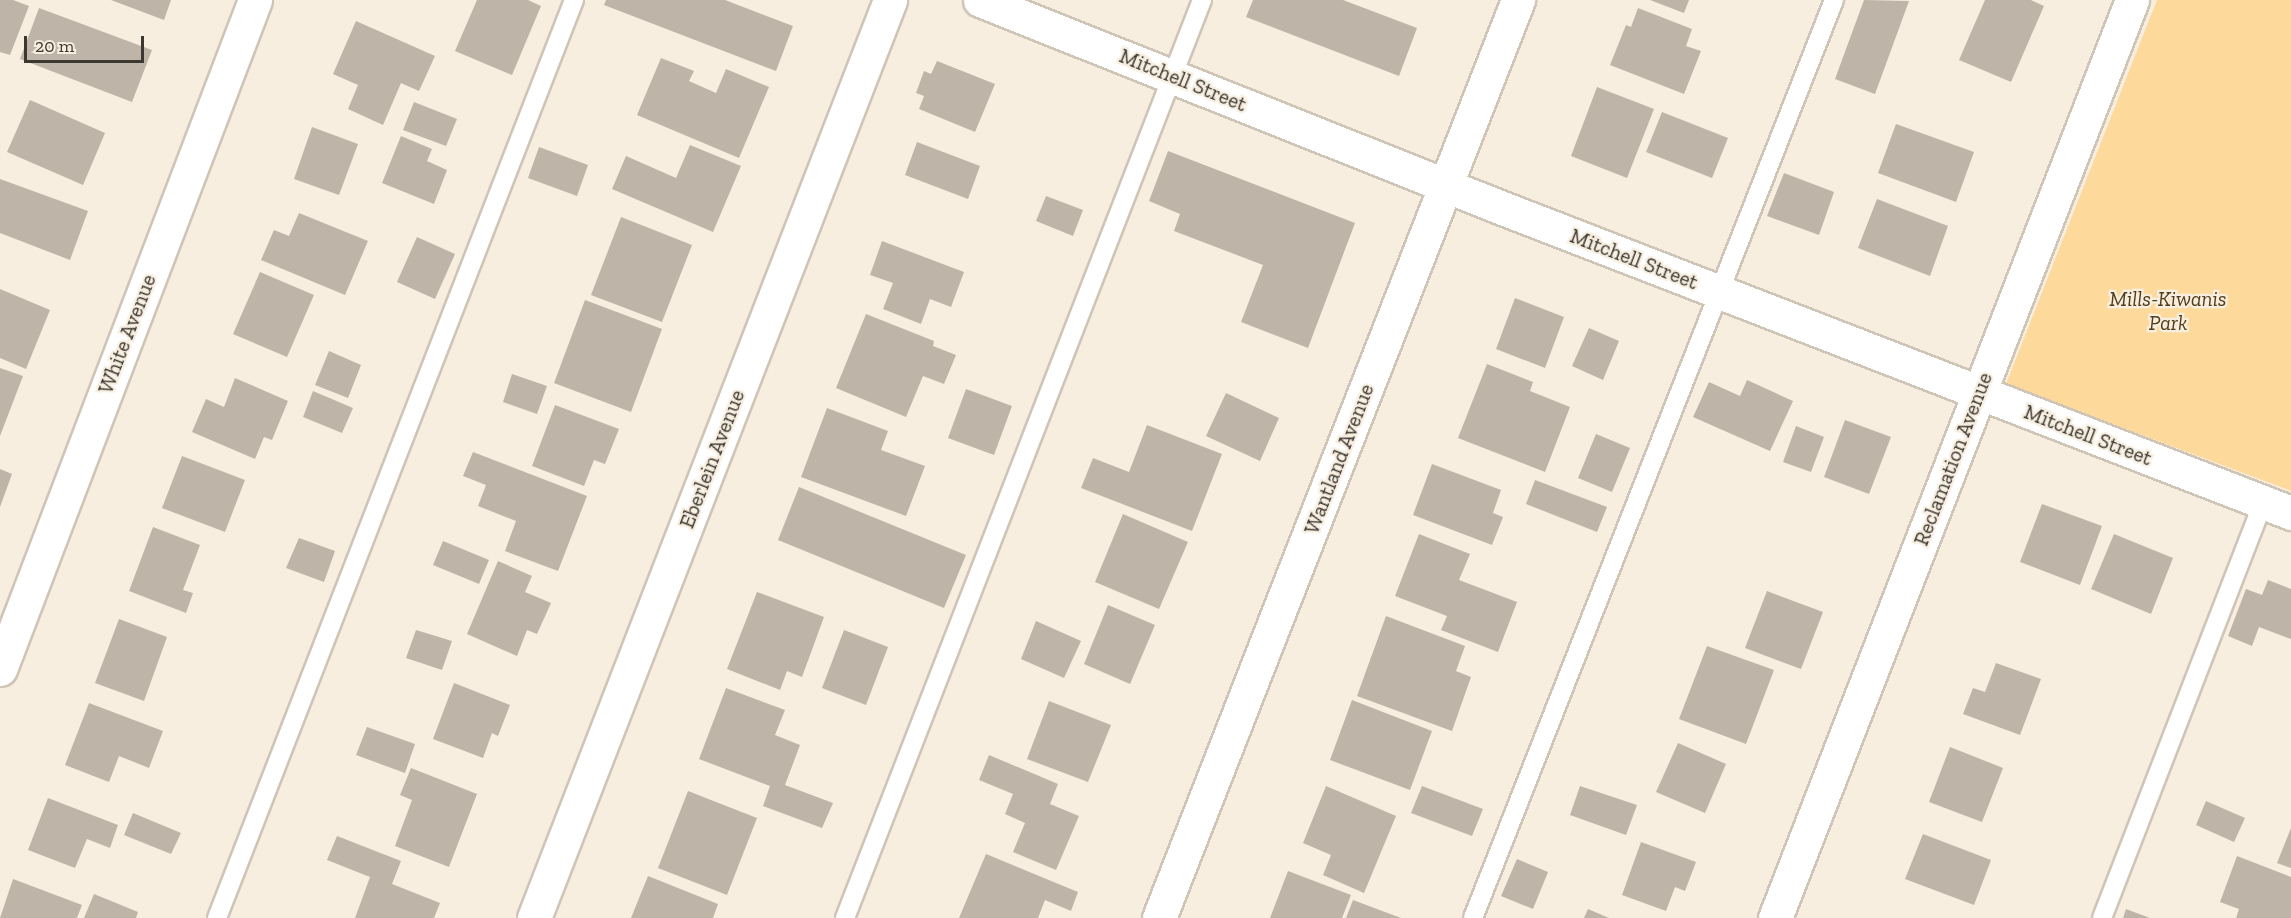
<!DOCTYPE html>
<html>
<head>
<meta charset="utf-8">
<style>
	body { margin:0 }
	#map { position:relative; width:2291px; height:918px; overflow:hidden; background:#f7eee0; font-family:"Zilla Slab",serif }
	div>[style] { position:absolute }
	[style*='--x'] { left:calc(var(--x)*1px); top:calc(var(--y)*1px); width:calc(var(--w)*1px); rotate:calc(var(--a)*1deg) }
	.green>* { inset:0; background:#fdd99c }
	.building>* { inset:0; background:#beb5a8 }
	.roads { filter:drop-shadow(2px 0 #cec5b7) drop-shadow(-2px 0 #cec5b7) drop-shadow(0 2px #cec5b7) drop-shadow(0 -2px #cec5b7) }
	.lane>* { height:18px; margin:-9px; padding:0 9px; transform-origin:9px; border-radius:9px; background:#fff }
	.street>* { height:33px; margin:-16.5px; padding:0 16.5px; transform-origin:16.5px; border-radius:16.5px; background:#fff }
	span { translate:-50% -50%; white-space:nowrap; text-align:center; line-height:1.15; -webkit-text-stroke:4.5px #f7eee0; paint-order:stroke }
	.street-label { font-size:21px; color:#3b3832 }
	.park-label { font-size:21px; color:#523d19; font-style:italic }
	.scale { position:absolute; left:24px; top:36px; width:120px; height:27px; box-sizing:border-box; border:3px solid #3b3832; border-top:0; padding-left:8px; font-size:18px; line-height:21px; white-space:nowrap; color:#3b3832; -webkit-text-stroke:4px #f7eee0; paint-order:stroke }
</style>
</head>
<body>
<div id="map">
	<div class="green">
		<div style="clip-path:polygon(2157px 0,2291px 0,2291px 491px,2006px 384px)"></div>
	</div>
	<div class="building">
		<div style="clip-path:polygon(0 0,13px 0,29px 6px,10px 55px,0 52px)"></div>
		<div style="clip-path:polygon(111px 0,171px 0,164px 20px)"></div>
		<div style="clip-path:polygon(477px 0,528px 0,541px 6px,512px 75px,455px 51px)"></div>
		<div style="clip-path:polygon(606px 0,725px 0,793px 26px,776px 71px,604px 5px)"></div>
		<div style="clip-path:polygon(1253px 0,1343px 0,1417px 28px,1399px 76px,1246px 17px)"></div>
		<div style="clip-path:polygon(1650px 0,1689px 0,1684px 13px)"></div>
		<div style="clip-path:polygon(1864px 0,1909px 1px,1875px 94px,1835px 79px)"></div>
		<div style="clip-path:polygon(1985px 0,2031px 0,2044px 6px,2011px 82px,1959px 60px)"></div>
		<div style="clip-path:polygon(39px 8px,152px 50px,132px 102px,20px 59px)"></div>
		<div style="clip-path:polygon(1638px 8px,1692px 29px,1686px 46px,1701px 51px,1684px 94px,1610px 65px,1626px 25px,1631px 27px)"></div>
		<div style="clip-path:polygon(356px 21px,435px 56px,419px 91px,401px 83px,383px 125px,348px 109px,358px 85px,333px 74px)"></div>
		<div style="clip-path:polygon(661px 58px,694px 71px,689px 81px,716px 93px,726px 69px,769px 87px,739px 158px,637px 115px)"></div>
		<div style="clip-path:polygon(937px 61px,995px 84px,975px 132px,919px 109px,924px 96px,916px 93px,924px 71px,931px 74px)"></div>
		<div style="clip-path:polygon(1597px 87px,1654px 109px,1627px 178px,1571px 156px)"></div>
		<div style="clip-path:polygon(30px 100px,105px 133px,83px 185px,7px 152px)"></div>
		<div style="clip-path:polygon(414px 102px,457px 119px,446px 146px,403px 130px)"></div>
		<div style="clip-path:polygon(1662px 112px,1728px 138px,1712px 178px,1646px 152px)"></div>
		<div style="clip-path:polygon(1896px 124px,1974px 152px,1956px 202px,1878px 173px)"></div>
		<div style="clip-path:polygon(312px 127px,358px 144px,339px 195px,294px 179px)"></div>
		<div style="clip-path:polygon(401px 136px,432px 149px,427px 161px,447px 170px,434px 204px,382px 183px)"></div>
		<div style="clip-path:polygon(917px 142px,980px 166px,968px 199px,905px 175px)"></div>
		<div style="clip-path:polygon(690px 145px,741px 166px,713px 232px,612px 189px,626px 156px,676px 178px)"></div>
		<div style="clip-path:polygon(539px 147px,588px 165px,577px 196px,528px 178px)"></div>
		<div style="clip-path:polygon(1168px 151px,1355px 223px,1308px 348px,1241px 322px,1263px 265px,1174px 231px,1180px 214px,1149px 201px)"></div>
		<div style="clip-path:polygon(1784px 173px,1834px 192px,1819px 235px,1767px 216px)"></div>
		<div style="clip-path:polygon(0 179px,88px 211px,70px 260px,0 233px)"></div>
		<div style="clip-path:polygon(1046px 196px,1083px 210px,1073px 236px,1036px 221px)"></div>
		<div style="clip-path:polygon(1877px 199px,1948px 226px,1930px 276px,1858px 248px)"></div>
		<div style="clip-path:polygon(299px 213px,368px 241px,345px 295px,261px 260px,274px 230px,289px 236px)"></div>
		<div style="clip-path:polygon(621px 217px,692px 245px,662px 322px,591px 295px)"></div>
		<div style="clip-path:polygon(417px 237px,455px 254px,435px 299px,397px 282px)"></div>
		<div style="clip-path:polygon(882px 241px,964px 272px,951px 307px,930px 299px,921px 324px,883px 309px,893px 283px,870px 275px)"></div>
		<div style="clip-path:polygon(260px 272px,314px 295px,287px 357px,233px 334px)"></div>
		<div style="clip-path:polygon(0 289px,50px 310px,26px 369px,0 358px)"></div>
		<div style="clip-path:polygon(1515px 298px,1564px 317px,1545px 368px,1496px 349px)"></div>
		<div style="clip-path:polygon(585px 300px,662px 329px,631px 412px,554px 383px)"></div>
		<div style="clip-path:polygon(866px 314px,934px 341px,933px 346px,956px 355px,944px 384px,923px 376px,906px 417px,836px 388px)"></div>
		<div style="clip-path:polygon(1589px 328px,1619px 341px,1603px 380px,1572px 366px)"></div>
		<div style="clip-path:polygon(329px 351px,361px 365px,348px 398px,315px 385px)"></div>
		<div style="clip-path:polygon(1487px 364px,1533px 382px,1530px 391px,1570px 407px,1545px 472px,1458px 438px)"></div>
		<div style="clip-path:polygon(0 368px,23px 376px,0 436px)"></div>
		<div style="clip-path:polygon(512px 374px,547px 386px,537px 414px,503px 402px)"></div>
		<div style="clip-path:polygon(235px 378px,288px 401px,272px 440px,264px 437px,255px 459px,192px 432px,206px 399px,224px 407px)"></div>
		<div style="clip-path:polygon(1747px 380px,1793px 401px,1770px 451px,1693px 417px,1709px 382px,1740px 396px)"></div>
		<div style="clip-path:polygon(966px 389px,1012px 406px,994px 455px,948px 438px)"></div>
		<div style="clip-path:polygon(313px 391px,353px 408px,342px 433px,303px 417px)"></div>
		<div style="clip-path:polygon(1226px 393px,1279px 418px,1260px 461px,1206px 436px)"></div>
		<div style="clip-path:polygon(555px 405px,619px 429px,605px 464px,594px 460px,584px 486px,532px 466px)"></div>
		<div style="clip-path:polygon(827px 408px,888px 431px,881px 450px,925px 466px,906px 516px,801px 477px)"></div>
		<div style="clip-path:polygon(1845px 420px,1891px 437px,1869px 494px,1824px 477px)"></div>
		<div style="clip-path:polygon(1147px 425px,1222px 454px,1192px 531px,1081px 488px,1093px 458px,1129px 472px)"></div>
		<div style="clip-path:polygon(1796px 426px,1824px 437px,1811px 472px,1783px 462px)"></div>
		<div style="clip-path:polygon(1596px 434px,1630px 448px,1612px 492px,1578px 478px)"></div>
		<div style="clip-path:polygon(473px 452px,587px 496px,558px 571px,505px 551px,516px 521px,478px 506px,486px 485px,463px 476px)"></div>
		<div style="clip-path:polygon(182px 456px,245px 480px,225px 532px,162px 508px)"></div>
		<div style="clip-path:polygon(1432px 464px,1501px 490px,1493px 513px,1503px 517px,1492px 545px,1413px 515px)"></div>
		<div style="clip-path:polygon(0 469px,12px 474px,0 507px)"></div>
		<div style="clip-path:polygon(1535px 480px,1607px 507px,1597px 532px,1526px 504px)"></div>
		<div style="clip-path:polygon(799px 487px,966px 555px,944px 608px,778px 540px)"></div>
		<div style="clip-path:polygon(2042px 504px,2102px 526px,2080px 585px,2020px 562px)"></div>
		<div style="clip-path:polygon(1123px 514px,1188px 542px,1159px 609px,1095px 582px)"></div>
		<div style="clip-path:polygon(153px 527px,200px 545px,183px 590px,193px 593px,186px 613px,129px 591px)"></div>
		<div style="clip-path:polygon(1419px 534px,1470px 554px,1459px 580px,1517px 602px,1498px 652px,1441px 630px,1447px 616px,1395px 596px)"></div>
		<div style="clip-path:polygon(2114px 534px,2173px 558px,2151px 614px,2091px 589px)"></div>
		<div style="clip-path:polygon(299px 538px,335px 551px,324px 582px,286px 568px)"></div>
		<div style="clip-path:polygon(443px 541px,489px 560px,479px 584px,433px 565px)"></div>
		<div style="clip-path:polygon(498px 561px,532px 576px,525px 592px,551px 603px,537px 634px,527px 630px,517px 656px,467px 634px)"></div>
		<div style="clip-path:polygon(2268px 580px,2291px 589px,2291px 639px,2259px 627px,2252px 646px,2228px 636px,2246px 589px,2262px 595px)"></div>
		<div style="clip-path:polygon(1767px 591px,1823px 612px,1801px 669px,1745px 648px)"></div>
		<div style="clip-path:polygon(757px 592px,824px 617px,802px 677px,787px 671px,780px 690px,727px 669px)"></div>
		<div style="clip-path:polygon(1108px 605px,1155px 625px,1130px 684px,1084px 664px)"></div>
		<div style="clip-path:polygon(1386px 616px,1465px 646px,1456px 671px,1471px 677px,1452px 731px,1357px 696px)"></div>
		<div style="clip-path:polygon(119px 619px,167px 637px,144px 701px,95px 683px)"></div>
		<div style="clip-path:polygon(1036px 621px,1081px 641px,1064px 678px,1021px 659px)"></div>
		<div style="clip-path:polygon(416px 630px,452px 641px,442px 670px,406px 658px)"></div>
		<div style="clip-path:polygon(844px 630px,888px 647px,866px 705px,822px 688px)"></div>
		<div style="clip-path:polygon(1707px 646px,1774px 670px,1746px 744px,1679px 719px)"></div>
		<div style="clip-path:polygon(1996px 663px,2041px 679px,2020px 735px,1963px 714px,1973px 688px,1985px 692px)"></div>
		<div style="clip-path:polygon(454px 683px,510px 705px,498px 736px,492px 733px,483px 758px,433px 739px)"></div>
		<div style="clip-path:polygon(726px 688px,785px 710px,775px 735px,800px 745px,785px 785px,833px 803px,822px 828px,763px 806px,770px 786px,699px 759px)"></div>
		<div style="clip-path:polygon(1352px 700px,1432px 731px,1410px 790px,1330px 760px)"></div>
		<div style="clip-path:polygon(1049px 701px,1111px 725px,1088px 782px,1027px 759px)"></div>
		<div style="clip-path:polygon(89px 703px,163px 731px,149px 768px,119px 756px,109px 782px,65px 765px)"></div>
		<div style="clip-path:polygon(367px 727px,415px 744px,405px 773px,356px 755px)"></div>
		<div style="clip-path:polygon(1678px 743px,1726px 764px,1705px 813px,1656px 792px)"></div>
		<div style="clip-path:polygon(1950px 747px,2003px 768px,1982px 822px,1929px 802px)"></div>
		<div style="clip-path:polygon(989px 755px,1058px 784px,1050px 804px,1079px 816px,1056px 870px,1013px 852px,1025px 823px,1005px 814px,1013px 794px,979px 780px)"></div>
		<div style="clip-path:polygon(411px 768px,477px 794px,449px 867px,395px 846px,412px 800px,400px 795px)"></div>
		<div style="clip-path:polygon(1326px 786px,1396px 816px,1364px 893px,1323px 875px,1331px 855px,1303px 843px)"></div>
		<div style="clip-path:polygon(1422px 786px,1483px 809px,1472px 836px,1411px 813px)"></div>
		<div style="clip-path:polygon(1580px 786px,1637px 805px,1626px 835px,1570px 815px)"></div>
		<div style="clip-path:polygon(688px 791px,757px 818px,727px 895px,658px 868px)"></div>
		<div style="clip-path:polygon(48px 798px,118px 825px,110px 848px,87px 839px,75px 868px,28px 850px)"></div>
		<div style="clip-path:polygon(2206px 801px,2245px 818px,2234px 842px,2196px 825px)"></div>
		<div style="clip-path:polygon(133px 813px,181px 833px,171px 854px,124px 835px)"></div>
		<div style="clip-path:polygon(2291px 828px,2291px 868px,2277px 863px)"></div>
		<div style="clip-path:polygon(1923px 834px,1991px 860px,1974px 905px,1905px 879px)"></div>
		<div style="clip-path:polygon(337px 836px,401px 861px,392px 884px,440px 903px,434px 918px,355px 918px,370px 877px,327px 860px)"></div>
		<div style="clip-path:polygon(1641px 842px,1696px 862px,1685px 891px,1675px 887px,1666px 911px,1622px 895px)"></div>
		<div style="clip-path:polygon(986px 854px,1078px 892px,1071px 911px,1045px 900px,1038px 918px,959px 918px)"></div>
		<div style="clip-path:polygon(2237px 856px,2291px 877px,2291px 918px,2236px 918px,2239px 909px,2220px 902px)"></div>
		<div style="clip-path:polygon(1517px 859px,1548px 872px,1533px 909px,1501px 896px)"></div>
		<div style="clip-path:polygon(1288px 871px,1351px 895px,1342px 918px,1270px 918px)"></div>
		<div style="clip-path:polygon(648px 876px,718px 904px,713px 918px,631px 918px)"></div>
		<div style="clip-path:polygon(13px 879px,82px 905px,77px 918px,0 918px)"></div>
		<div style="clip-path:polygon(94px 894px,138px 912px,136px 918px,84px 918px)"></div>
		<div style="clip-path:polygon(1353px 900px,1401px 918px,1346px 918px)"></div>
		<div style="clip-path:polygon(1588px 909px,1609px 918px,1584px 918px)"></div>
		<div style="clip-path:polygon(2126px 909px,2150px 918px,2123px 918px)"></div>
	</div>
	<div class="roads">
		<div class="lane">
			<div style="--x:217;--y:918;--w:985;--a:-68.75"></div>
			<div style="--x:845;--y:918;--w:985;--a:-68.75"></div>
			<div style="--x:1473;--y:918;--w:986;--a:-68.53"></div>
			<div style="--x:2102;--y:918;--w:446;--a:-68.8"></div>
		</div>
		<div class="street">
			<div style="--x:980;--y:0;--w:551;--a:21.72"></div>
			<div style="--x:1492;--y:204;--w:857;--a:21.14"></div>
			<div style="--x:0;--y:669;--w:716;--a:-69.13"></div>
			<div style="--x:534;--y:918;--w:985;--a:-68.8"></div>
			<div style="--x:1159;--y:918;--w:986;--a:-68.64"></div>
			<div style="--x:1775;--y:918;--w:985;--a:-68.75"></div>
		</div>
	</div>
	<div class="street-label">
		<span style="left:1183px;top:80px;rotate:22deg">Mitchell Street</span>
		<span style="left:1634px;top:259px;rotate:21deg">Mitchell Street</span>
		<span style="left:127px;top:334px;rotate:-69deg">White Avenue</span>
		<span style="left:2088px;top:435px;rotate:21deg">Mitchell Street</span>
		<span style="left:712px;top:459px;rotate:-69deg">Eberlein Avenue</span>
		<span style="left:1339px;top:459px;rotate:-69deg">Wantland Avenue</span>
		<span style="left:1953px;top:459px;rotate:-69deg">Reclamation Avenue</span>
	</div>
	<div class="park-label">
		<span style="left:2168px;top:311px">Mills-Kiwanis<br>Park</span>
	</div>
	<div class="scale">20 m</div>
</div>
</body>
</html>
